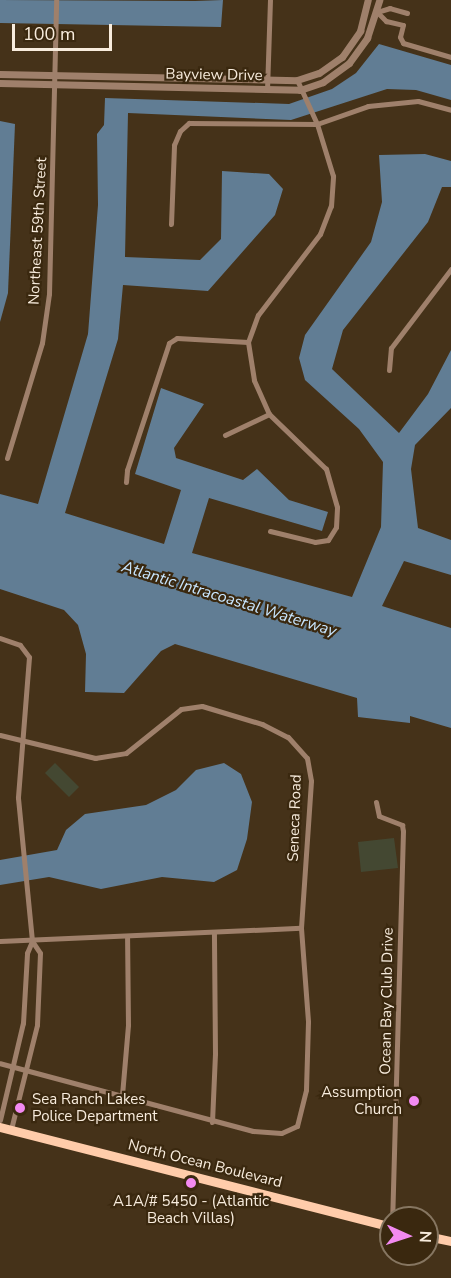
<!DOCTYPE html>
<html>
<head>
<meta charset="utf-8">
<style>
	body { margin:0 }
	#map { position:relative; width:451px; height:1278px; overflow:hidden; background:#453219; font-family:"Nunito Sans",sans-serif }
	div>[style] { position:absolute }
	[style*='--x'] { left:calc(var(--x)*1px); top:calc(var(--y)*1px); width:calc(var(--w)*1px); rotate:calc(var(--a)*1deg) }
	.green>* { inset:0; background:#444832 }
	.water>* { inset:0; background:#617d94 }
	.minor>* { height:5px; margin:-2.5px; padding:0 2.5px; transform-origin:2.5px; border-radius:2.5px; background:#9f806b }
	.tertiary>* { height:7px; margin:-3.5px; padding:0 3.5px; transform-origin:3.5px; border-radius:3.5px; background:#9f806b }
	.primary>* { height:9px; margin:-4.5px; padding:0 4.5px; transform-origin:4.5px; border-radius:4.5px; background:#fca }
	.dots>* { width:16px; height:16px; translate:-50% -50%; box-sizing:border-box; border:3px solid #3a280f; border-radius:50% }
	span { translate:-50% -50%; white-space:nowrap; text-align:center; line-height:1.15; -webkit-text-stroke:4.5px #3a280f; paint-order:stroke }
	.street-label { font-size:15px; color:#f8ecdd }
	.poi-label { font-size:15px; color:#f8ecdd }
	.right { translate:-100% -50%; text-align:right }
	.left { translate:0 -50%; text-align:left }
	.water-label { font-size:16px; color:#c8e6ff; font-style:italic }
	.north { position:absolute; left:379px; top:1206px; width:60px; height:60px; box-sizing:border-box; background:#3a280f; border:2px solid #867661; border-radius:50%; rotate:93deg; font-size:16px; font-weight:700; line-height:24px; text-align:center; color:#f8ecdd }
	.north::after { content:''; display:block; margin:auto; width:21px; height:27px; background:#f38af1; clip-path:polygon(50% 0,100% 100%,50% 72%,0 100%) }
	.scale { position:absolute; left:12px; top:24px; width:100px; height:27px; box-sizing:border-box; border:3px solid #f8ecdd; border-top:0; padding-left:8px; font-size:18px; line-height:21px; white-space:nowrap; color:#f8ecdd; -webkit-text-stroke:4px #3a280f; paint-order:stroke }
</style>
</head>
<body>
<div id="map">
	<div class="green">
		<div style="clip-path:polygon(55px 763px,79px 787px,69px 797px,45px 773px)"></div>
		<div style="clip-path:polygon(394px 838px,398px 868px,361px 872px,358px 842px)"></div>
	</div>
	<div class="water">
		<div style="clip-path:polygon(0 0,195px 1px,223px 0,221px 27px,0 23px)"></div>
		<div style="clip-path:polygon(379px 44px,451px 65px,451px 100px,416px 90px,387px 89px,291px 120px,128px 113px,125px 257px,200px 260px,221px 239px,222px 171px,269px 174px,283px 189px,275px 215px,208px 291px,123px 285px,118px 339px,65px 513px,164px 544px,181px 490px,135px 474px,161px 388px,204px 404px,174px 448px,176px 458px,243px 480px,257px 469px,289px 500px,328px 512px,322px 531px,209px 498px,192px 553px,352px 597px,381px 527px,383px 462px,359px 429px,305px 380px,299px 358px,305px 335px,371px 242px,382px 202px,379px 155px,425px 154px,451px 161px,451px 187px,442px 187px,428px 222px,343px 330px,332px 369px,399px 433px,428px 394px,451px 350px,451px 408px,415px 445px,411px 469px,418px 528px,451px 540px,451px 575px,404px 561px,382px 606px,451px 628px,451px 728px,410px 716px,410px 723px,358px 717px,357px 698px,175px 644px,161px 651px,124px 693px,85px 692px,86px 654px,78px 625px,64px 610px,0 589px,0 494px,38px 504px,88px 334px,98px 205px,97px 134px,104px 125px,105px 98px,289px 104px,332px 89px,356px 73px)"></div>
		<div style="clip-path:polygon(0 121px,15px 124px,8px 293px,0 322px)"></div>
		<div style="clip-path:polygon(224px 763px,241px 774px,252px 802px,247px 839px,237px 870px,214px 882px,162px 877px,101px 889px,49px 877px,0 885px,0 860px,57px 850px,66px 830px,85px 814px,146px 805px,176px 790px,196px 770px)"></div>
	</div>
	<div class="minor">
		<div style="--x:407;--y:13;--w:18;--a:-164"></div>
		<div style="--x:390;--y:8;--w:14;--a:163"></div>
		<div style="--x:377;--y:12;--w:13;--a:45"></div>
		<div style="--x:386;--y:21;--w:17;--a:13"></div>
		<div style="--x:403;--y:25;--w:12;--a:104"></div>
		<div style="--x:400;--y:37;--w:7;--a:63"></div>
		<div style="--x:403;--y:43;--w:50;--a:16.3"></div>
		<div style="--x:267;--y:90;--w:90;--a:-88.1"></div>
		<div style="--x:171;--y:224;--w:79;--a:-87.8"></div>
		<div style="--x:174;--y:145;--w:15;--a:-67"></div>
		<div style="--x:180;--y:131;--w:12;--a:-42"></div>
		<div style="--x:189;--y:123;--w:128;--a:0.4"></div>
		<div style="--x:317;--y:124;--w:54;--a:-19.4"></div>
		<div style="--x:368;--y:106;--w:50;--a:-5.7"></div>
		<div style="--x:418;--y:101;--w:34;--a:15"></div>
		<div style="--x:389;--y:370;--w:22;--a:-85"></div>
		<div style="--x:391;--y:348;--w:99;--a:-52.8"></div>
		<div style="--x:225;--y:435;--w:49;--a:-25.5"></div>
		<div style="--x:7;--y:458;--w:120;--a:-73.1"></div>
		<div style="--x:42;--y:343;--w:49;--a:-81.9"></div>
		<div style="--x:49;--y:294;--w:294;--a:-88.6"></div>
		<div style="--x:126;--y:482;--w:12;--a:-85"></div>
		<div style="--x:127;--y:470;--w:134;--a:-71.7"></div>
		<div style="--x:169;--y:343;--w:9;--a:-32"></div>
		<div style="--x:177;--y:338;--w:71;--a:3.2"></div>
		<div style="--x:270;--y:531;--w:46;--a:13.7"></div>
		<div style="--x:315;--y:542;--w:13;--a:-9"></div>
		<div style="--x:328;--y:540;--w:15;--a:-58"></div>
		<div style="--x:336;--y:527;--w:20;--a:-87"></div>
		<div style="--x:337;--y:507;--w:40;--a:-106"></div>
		<div style="--x:326;--y:469;--w:79;--a:-136"></div>
		<div style="--x:269;--y:414;--w:37;--a:-114"></div>
		<div style="--x:254;--y:380;--w:38;--a:-99"></div>
		<div style="--x:248;--y:342;--w:29;--a:-70"></div>
		<div style="--x:258;--y:315;--w:102;--a:-52.6"></div>
		<div style="--x:320;--y:234;--w:30;--a:-69"></div>
		<div style="--x:331;--y:206;--w:30;--a:-86"></div>
		<div style="--x:333;--y:176;--w:54;--a:-107.1"></div>
		<div style="--x:317;--y:124;--w:48;--a:-114.4"></div>
		<div style="--x:0;--y:638;--w:21;--a:19"></div>
		<div style="--x:20;--y:645;--w:15;--a:53"></div>
		<div style="--x:29;--y:657;--w:141;--a:94.5"></div>
		<div style="--x:18;--y:798;--w:144;--a:84.4"></div>
		<div style="--x:32;--y:941;--w:14;--a:56"></div>
		<div style="--x:40;--y:953;--w:72;--a:92.4"></div>
		<div style="--x:37;--y:1025;--w:107;--a:104"></div>
		<div style="--x:0;--y:735;--w:98;--a:13.6"></div>
		<div style="--x:95;--y:758;--w:31;--a:-9"></div>
		<div style="--x:126;--y:753;--w:70;--a:-38.7"></div>
		<div style="--x:181;--y:709;--w:21;--a:-8"></div>
		<div style="--x:202;--y:706;--w:63;--a:16.7"></div>
		<div style="--x:262;--y:724;--w:29;--a:27"></div>
		<div style="--x:288;--y:737;--w:28;--a:48"></div>
		<div style="--x:307;--y:758;--w:23;--a:80"></div>
		<div style="--x:311;--y:781;--w:147;--a:93.9"></div>
		<div style="--x:301;--y:928;--w:94;--a:85.7"></div>
		<div style="--x:308;--y:1022;--w:68;--a:91.7"></div>
		<div style="--x:306;--y:1090;--w:37;--a:104"></div>
		<div style="--x:297;--y:1126;--w:17;--a:156"></div>
		<div style="--x:281;--y:1133;--w:28;--a:-176"></div>
		<div style="--x:253;--y:1131;--w:262;--a:-165"></div>
		<div style="--x:376;--y:802;--w:14;--a:78"></div>
		<div style="--x:379;--y:816;--w:25;--a:21"></div>
		<div style="--x:402;--y:825;--w:6;--a:81"></div>
		<div style="--x:403;--y:831;--w:387;--a:91.6"></div>
		<div style="--x:0;--y:941;--w:301;--a:-2.5"></div>
		<div style="--x:122;--y:1095;--w:70;--a:-85.1"></div>
		<div style="--x:128;--y:1025;--w:89;--a:-90.6"></div>
		<div style="--x:0;--y:1120;--w:100;--a:-76.7"></div>
		<div style="--x:23;--y:1023;--w:70;--a:-86.7"></div>
		<div style="--x:27;--y:953;--w:13;--a:-67"></div>
		<div style="--x:212;--y:1122;--w:68;--a:-87.5"></div>
		<div style="--x:215;--y:1054;--w:122;--a:-90.5"></div>
	</div>
	<div class="tertiary">
		<div style="--x:0;--y:74;--w:297;--a:1.2"></div>
		<div style="--x:297;--y:80;--w:23;--a:-18"></div>
		<div style="--x:319;--y:73;--w:28;--a:-35"></div>
		<div style="--x:342;--y:57;--w:32;--a:-55"></div>
		<div style="--x:360;--y:31;--w:32;--a:-76"></div>
		<div style="--x:0;--y:83;--w:300;--a:1.3"></div>
		<div style="--x:300;--y:90;--w:24;--a:-19"></div>
		<div style="--x:323;--y:82;--w:32;--a:-36"></div>
		<div style="--x:349;--y:63;--w:31;--a:-54"></div>
		<div style="--x:367;--y:38;--w:40;--a:-72"></div>
	</div>
	<div class="primary">
		<div style="--x:0;--y:1127;--w:404;--a:14.3"></div>
		<div style="--x:427;--y:1236;--w:25;--a:12"></div>
	</div>
	<div class="dots">
		<div style="left:414px;top:1101px;background:#f38af1"></div>
		<div style="left:20px;top:1108px;background:#f38af1"></div>
		<div style="left:191px;top:1183px;background:#f38af1"></div>
	</div>
	<div class="street-label">
		<span style="left:214px;top:75px;rotate:1deg">Bayview Drive</span>
		<span style="left:38px;top:231px;rotate:-87deg">Northeast 59th Street</span>
		<span style="left:295px;top:818px;rotate:-88deg">Seneca Road</span>
		<span style="left:387px;top:1001px;rotate:-89deg">Ocean Bay Club Drive</span>
		<span style="left:205px;top:1164px;rotate:14deg">North Ocean Boulevard</span>
	</div>
	<div class="poi-label">
		<span class="right" style="left:402px;top:1101px">Assumption<br>Church</span>
		<span class="left" style="left:32px;top:1108px">Sea Ranch Lakes<br>Police Department</span>
		<span style="left:191px;top:1210px">A1A/# 5450 - (Atlantic<br>Beach Villas)</span>
	</div>
	<div class="water-label">
		<span style="left:229px;top:599px;rotate:17deg">Atlantic Intracoastal Waterway</span>
	</div>
	<div class="north">N</div>
	<div class="scale">100 m</div>
</div>
</body>
</html>
